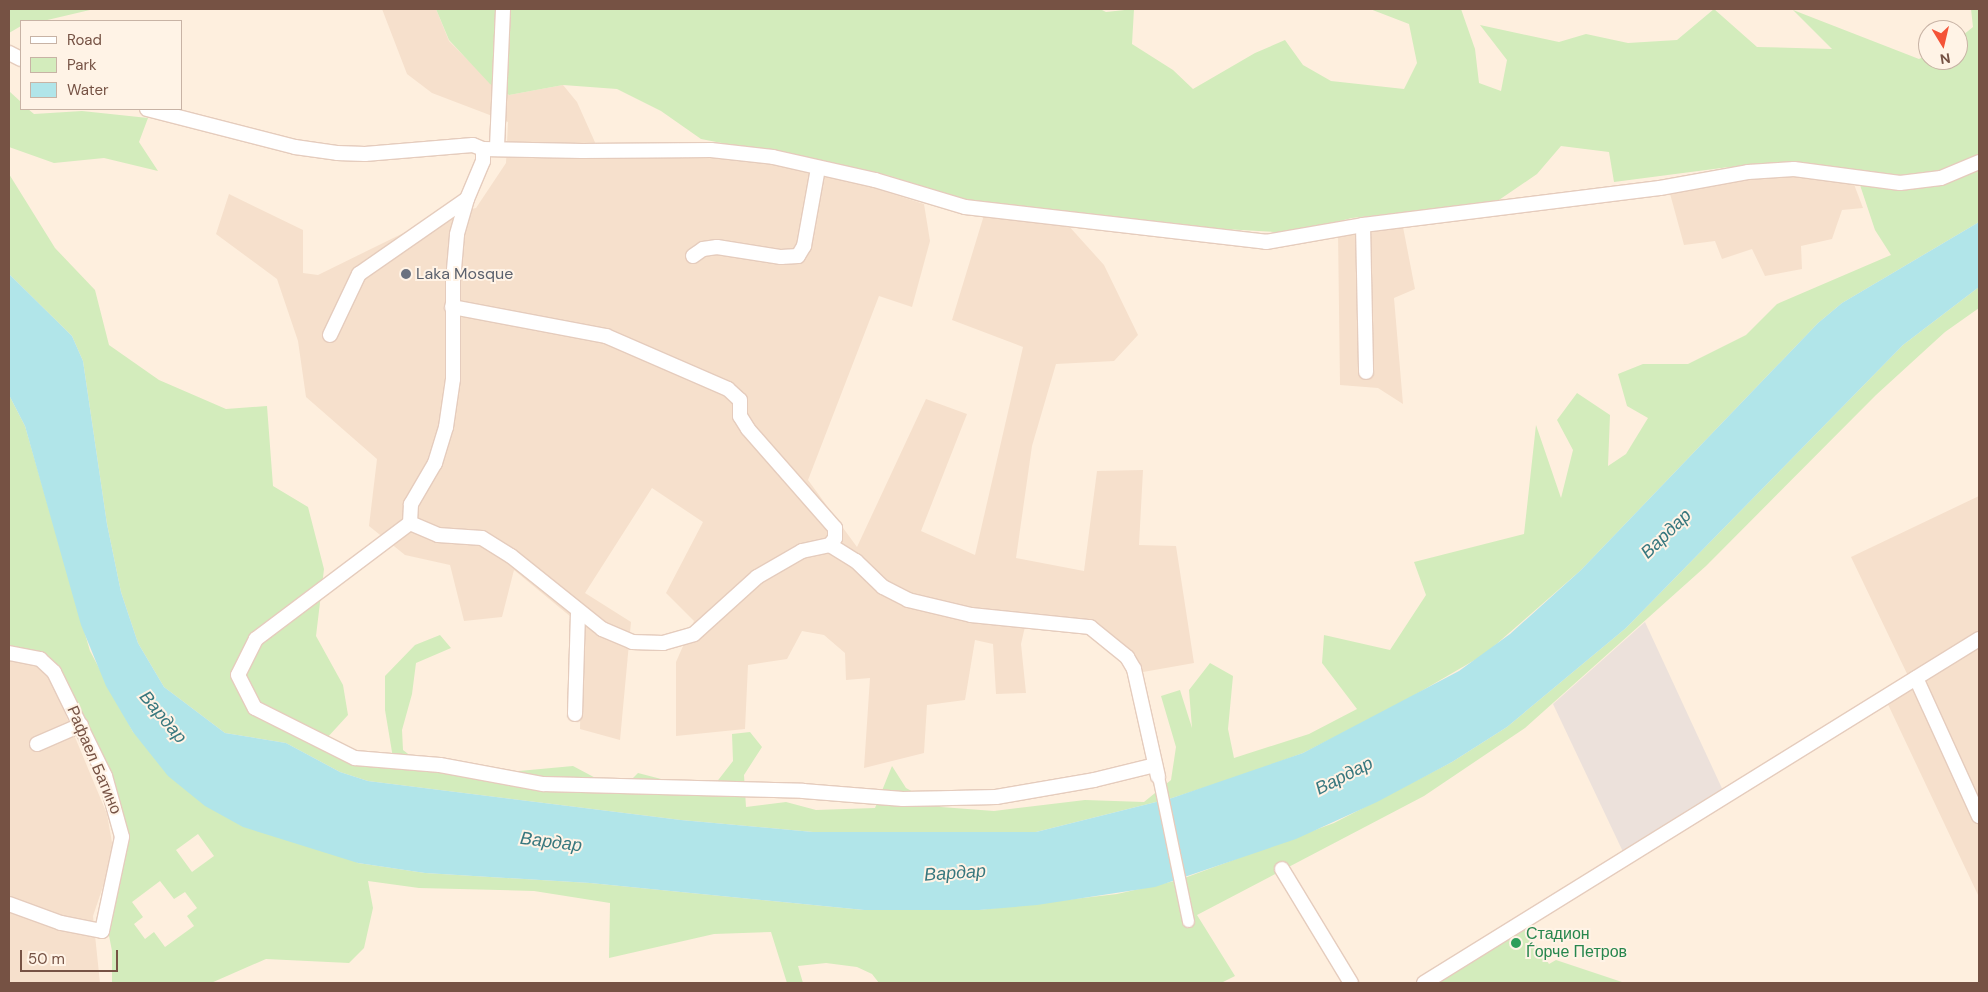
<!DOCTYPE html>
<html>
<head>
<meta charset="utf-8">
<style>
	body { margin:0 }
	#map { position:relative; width:1988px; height:992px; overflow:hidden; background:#feefde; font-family:"DM Sans",sans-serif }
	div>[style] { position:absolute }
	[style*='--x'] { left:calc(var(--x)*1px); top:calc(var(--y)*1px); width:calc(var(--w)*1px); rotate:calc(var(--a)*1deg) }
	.residential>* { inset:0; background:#f6e0cc }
	.industrial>* { inset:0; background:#ece1db }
	.green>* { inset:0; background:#d3ecbc }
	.water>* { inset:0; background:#b1e5e9 }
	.roads { filter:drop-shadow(1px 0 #e5ccbd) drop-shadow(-1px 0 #e5ccbd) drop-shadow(0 1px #e5ccbd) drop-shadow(0 -1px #e5ccbd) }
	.pedestrian>* { height:11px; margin:-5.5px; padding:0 5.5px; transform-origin:5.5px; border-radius:5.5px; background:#fff }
	.minor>* { height:14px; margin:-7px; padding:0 7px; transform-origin:7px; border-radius:7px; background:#fff }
	.dots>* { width:14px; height:14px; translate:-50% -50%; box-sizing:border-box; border:2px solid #fff3e6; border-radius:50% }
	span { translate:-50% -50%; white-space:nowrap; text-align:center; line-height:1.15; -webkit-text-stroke:4px #fff3e6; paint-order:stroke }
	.worship-label { font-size:16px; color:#5b616d }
	.left { translate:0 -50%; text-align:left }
	.street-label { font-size:16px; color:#765244 }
	.leisure-label { font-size:16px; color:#27864d }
	.water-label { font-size:18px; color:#37777e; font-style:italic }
	.frame { position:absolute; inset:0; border:10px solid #765244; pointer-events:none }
	.legend { position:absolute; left:20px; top:20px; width:162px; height:90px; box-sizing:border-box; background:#fff3e6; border:1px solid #c8b3a5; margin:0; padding:6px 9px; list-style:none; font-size:15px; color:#765244 }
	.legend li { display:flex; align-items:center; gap:10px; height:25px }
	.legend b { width:25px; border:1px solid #c8b3a5 }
	.north { position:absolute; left:1918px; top:20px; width:50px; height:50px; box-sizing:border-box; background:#fff3e6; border:1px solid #c8b3a5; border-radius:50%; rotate:171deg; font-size:14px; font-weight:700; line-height:20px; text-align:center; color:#765244 }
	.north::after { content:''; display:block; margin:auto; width:18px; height:22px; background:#f45337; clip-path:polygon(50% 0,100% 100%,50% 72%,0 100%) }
	.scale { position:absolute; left:20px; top:950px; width:98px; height:22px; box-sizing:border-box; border:2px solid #765244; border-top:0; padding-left:6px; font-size:15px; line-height:18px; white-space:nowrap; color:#765244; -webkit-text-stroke:4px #fff3e6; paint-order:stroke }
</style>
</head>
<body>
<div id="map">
	<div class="residential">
		<div style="clip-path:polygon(382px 9px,436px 9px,449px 41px,499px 91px,509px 95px,563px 85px,577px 102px,598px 149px,762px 158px,840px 177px,924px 204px,930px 241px,912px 307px,879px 296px,808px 480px,857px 547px,926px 399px,967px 414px,921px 531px,975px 555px,1023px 347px,952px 320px,984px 215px,1067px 224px,1104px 265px,1138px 335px,1114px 361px,1056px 364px,1032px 446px,1016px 558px,1084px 571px,1097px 471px,1143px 470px,1139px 545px,1176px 546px,1194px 663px,1143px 672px,1091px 625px,1027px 618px,1021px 644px,1026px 693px,996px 694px,993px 644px,975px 640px,965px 700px,927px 705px,924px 753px,864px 768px,870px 678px,846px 680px,845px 653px,824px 635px,802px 631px,787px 659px,748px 665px,745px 729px,676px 736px,676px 662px,694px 621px,666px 593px,703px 522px,652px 488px,585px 593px,631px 622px,620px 740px,580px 729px,582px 626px,514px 570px,502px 617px,464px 621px,450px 565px,405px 555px,369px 526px,377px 459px,306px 397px,298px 341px,277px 279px,216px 234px,229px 194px,303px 230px,303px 273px,318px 275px,434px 218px,476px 208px,506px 163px,508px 122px,432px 93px,407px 74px)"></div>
		<div style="clip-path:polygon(1794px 169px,1852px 179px,1863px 208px,1842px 210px,1832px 239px,1801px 246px,1802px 269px,1765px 276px,1752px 249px,1722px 259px,1715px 241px,1684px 245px,1669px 190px)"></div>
		<div style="clip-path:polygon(1403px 227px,1415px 289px,1394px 298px,1403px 404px,1378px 388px,1340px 385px,1338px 231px)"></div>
		<div style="clip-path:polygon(1979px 496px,1979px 897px,1884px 696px,1910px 680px,1851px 557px)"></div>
		<div style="clip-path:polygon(9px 659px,39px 667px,50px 677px,107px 814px,114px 854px,93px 916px,100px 983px,9px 983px)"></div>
	</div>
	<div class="industrial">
		<div style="clip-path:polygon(1645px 622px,1726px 797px,1625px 856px,1553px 704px)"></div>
	</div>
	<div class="green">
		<div style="clip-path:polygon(9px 9px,94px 9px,43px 21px,21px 21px,21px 26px,9px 33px)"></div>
		<div style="clip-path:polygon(436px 9px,1100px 9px,1106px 12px,1134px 9px,1132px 44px,1173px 70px,1193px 89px,1255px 53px,1285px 40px,1303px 65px,1331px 81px,1404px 89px,1417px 63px,1409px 24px,1370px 9px,1461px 9px,1475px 49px,1479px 83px,1501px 91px,1507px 60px,1480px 25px,1559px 42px,1586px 34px,1628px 43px,1677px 40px,1714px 9px,1757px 47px,1832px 49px,1793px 10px,1919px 59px,1928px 55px,1928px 60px,1958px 60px,1958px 39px,1973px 27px,1971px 9px,1979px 9px,1979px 222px,1842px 303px,1818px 323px,1581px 570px,1485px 654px,1394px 707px,1303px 753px,1243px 775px,1172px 798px,1036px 832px,813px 832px,681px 820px,368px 781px,340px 772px,286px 743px,225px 733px,164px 687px,138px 643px,121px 592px,107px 524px,83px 361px,72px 336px,9px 274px,9px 174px,55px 248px,95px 290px,109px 345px,159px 380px,226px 409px,267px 406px,273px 486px,308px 507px,324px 569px,316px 636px,343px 685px,348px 715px,326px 739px,369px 757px,393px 758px,385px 710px,385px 676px,415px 645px,440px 635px,451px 648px,416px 663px,412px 694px,402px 730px,403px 750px,430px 771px,475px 775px,573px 766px,620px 791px,638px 773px,688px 786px,712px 788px,733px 761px,732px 734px,750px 732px,762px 747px,744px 775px,746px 807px,786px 802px,816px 810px,875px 808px,892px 766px,906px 788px,941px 807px,994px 811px,1085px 800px,1144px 802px,1171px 780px,1176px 747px,1161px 696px,1180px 690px,1192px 728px,1189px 690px,1210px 663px,1233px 676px,1228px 729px,1234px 758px,1309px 734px,1357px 709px,1322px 663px,1324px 635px,1390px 650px,1426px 595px,1414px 562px,1524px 534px,1536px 425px,1561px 498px,1573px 450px,1557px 420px,1577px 393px,1610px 415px,1608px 466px,1626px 454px,1648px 418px,1627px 406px,1618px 374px,1643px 364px,1688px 364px,1746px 335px,1777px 304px,1891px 255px,1875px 230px,1855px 170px,1780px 166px,1729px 167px,1614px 182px,1609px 152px,1561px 146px,1537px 174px,1496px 202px,1352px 218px,1291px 233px,1207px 228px,972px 202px,887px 175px,701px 139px,661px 111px,617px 89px,563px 85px,509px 95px,490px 84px,449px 40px)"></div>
		<div style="clip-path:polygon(9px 91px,21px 102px,21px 109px,28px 109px,34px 114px,82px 111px,148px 118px,139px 142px,158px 171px,104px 158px,54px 163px,9px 147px)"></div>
		<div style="clip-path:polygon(evenodd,1979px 287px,1979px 308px,1945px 332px,1876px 395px,1706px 566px,1525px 728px,1424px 796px,1197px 915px,1235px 976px,1221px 983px,879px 983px,872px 974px,857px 967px,826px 963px,798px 966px,803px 983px,787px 983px,771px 932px,714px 934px,609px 958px,610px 903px,534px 891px,419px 888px,368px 881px,373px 908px,364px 948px,349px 963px,266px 959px,211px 983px,112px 983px,112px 951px,106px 920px,121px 824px,54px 672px,9px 653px,9px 395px,25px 426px,90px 651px,133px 732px,358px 863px,425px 873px,590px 883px,864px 910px,979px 910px,1117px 894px,1179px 880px,1334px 823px,1452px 762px,1507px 727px,1626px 628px,1903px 345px,1979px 287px,198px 834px,214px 856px,192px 872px,176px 850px,198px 834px,1979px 287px,160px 881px,174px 899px,185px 892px,197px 908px,187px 916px,194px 926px,165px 947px,154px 932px,145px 939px,134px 924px,143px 917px,132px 902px,160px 881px)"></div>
		<div style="clip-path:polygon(1524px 926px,1549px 964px,1556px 960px,1625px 983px,1432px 983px)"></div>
	</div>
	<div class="water">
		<div style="clip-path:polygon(1979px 222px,1979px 287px,1903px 345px,1626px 628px,1507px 727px,1452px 762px,1377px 802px,1296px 839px,1155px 887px,1037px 905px,979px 910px,864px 910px,590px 883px,425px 873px,358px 863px,243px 827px,205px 806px,168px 776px,133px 732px,106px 686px,81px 625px,25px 426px,9px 395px,9px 274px,72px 336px,83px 361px,107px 524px,121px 592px,138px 643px,164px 687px,225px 733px,286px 743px,340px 772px,368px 781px,681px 820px,813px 832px,1036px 832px,1172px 798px,1303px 753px,1459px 671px,1510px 634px,1581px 570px,1818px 323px,1842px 303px)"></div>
	</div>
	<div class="roads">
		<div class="pedestrian">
			<div style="--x:1158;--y:776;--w:148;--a:78.3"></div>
		</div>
		<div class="minor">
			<div style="--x:9;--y:53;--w:13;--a:27"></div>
			<div style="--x:147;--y:109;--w:153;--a:14.4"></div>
			<div style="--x:295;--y:147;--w:42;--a:8.1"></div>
			<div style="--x:337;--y:153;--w:28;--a:2"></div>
			<div style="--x:365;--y:154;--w:108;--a:-4.8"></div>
			<div style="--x:473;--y:145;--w:11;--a:22"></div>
			<div style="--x:483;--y:149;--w:99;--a:1.2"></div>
			<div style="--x:582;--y:151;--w:129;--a:-0.4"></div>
			<div style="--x:711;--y:150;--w:62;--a:6.4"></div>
			<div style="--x:773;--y:157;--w:105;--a:12.7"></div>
			<div style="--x:875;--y:180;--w:94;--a:16.7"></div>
			<div style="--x:965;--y:207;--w:303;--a:6.6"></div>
			<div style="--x:1266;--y:242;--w:98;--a:-9.9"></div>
			<div style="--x:1363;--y:225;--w:299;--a:-7.1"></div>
			<div style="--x:1660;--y:188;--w:89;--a:-10.3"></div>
			<div style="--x:1748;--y:172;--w:46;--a:-3.7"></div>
			<div style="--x:1794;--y:169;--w:107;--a:7.5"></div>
			<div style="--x:1900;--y:183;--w:41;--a:-7"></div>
			<div style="--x:1941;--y:178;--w:41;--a:-22.8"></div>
			<div style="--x:497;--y:147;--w:138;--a:-87.5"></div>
			<div style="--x:483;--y:149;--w:12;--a:90"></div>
			<div style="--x:483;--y:161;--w:41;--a:112.8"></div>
			<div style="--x:467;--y:199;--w:37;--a:106"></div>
			<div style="--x:457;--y:235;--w:46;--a:95"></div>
			<div style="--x:453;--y:281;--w:98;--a:90"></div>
			<div style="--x:453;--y:379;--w:49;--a:98.3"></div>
			<div style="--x:446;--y:427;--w:38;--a:107"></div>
			<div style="--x:435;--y:463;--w:48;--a:120.3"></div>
			<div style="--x:411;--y:504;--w:19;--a:93"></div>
			<div style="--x:410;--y:523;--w:30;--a:23"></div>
			<div style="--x:438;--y:535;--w:44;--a:3.9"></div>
			<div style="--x:482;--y:538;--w:34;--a:32"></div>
			<div style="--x:511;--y:556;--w:117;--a:38.7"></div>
			<div style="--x:602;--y:629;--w:33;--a:23"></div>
			<div style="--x:632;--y:642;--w:31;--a:2"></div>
			<div style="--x:663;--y:643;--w:32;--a:-16"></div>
			<div style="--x:694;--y:634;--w:85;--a:-42.1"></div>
			<div style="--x:757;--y:577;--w:52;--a:-30"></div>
			<div style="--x:802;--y:551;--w:29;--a:-12"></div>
			<div style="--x:830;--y:545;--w:31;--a:32"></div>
			<div style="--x:856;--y:561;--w:37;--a:44"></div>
			<div style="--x:883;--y:587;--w:28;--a:27"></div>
			<div style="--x:908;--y:600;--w:65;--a:13.4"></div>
			<div style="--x:971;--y:615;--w:120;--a:5.8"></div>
			<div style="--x:1090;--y:627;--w:48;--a:39"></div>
			<div style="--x:1127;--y:657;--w:14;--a:60"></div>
			<div style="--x:1134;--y:669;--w:110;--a:77.4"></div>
			<div style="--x:1363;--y:225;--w:147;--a:88.8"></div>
			<div style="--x:693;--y:256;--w:12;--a:-35"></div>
			<div style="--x:703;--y:249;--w:14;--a:-8"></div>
			<div style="--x:717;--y:247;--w:65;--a:8.9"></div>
			<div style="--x:781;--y:257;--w:17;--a:-3"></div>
			<div style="--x:798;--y:256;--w:12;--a:-59"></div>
			<div style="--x:804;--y:246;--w:79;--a:-79.8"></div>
			<div style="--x:452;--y:307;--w:157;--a:10.7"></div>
			<div style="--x:606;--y:336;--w:133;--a:23.5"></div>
			<div style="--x:728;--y:389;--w:16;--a:43"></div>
			<div style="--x:740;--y:400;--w:16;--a:90"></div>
			<div style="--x:740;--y:416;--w:15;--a:58"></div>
			<div style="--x:748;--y:429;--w:132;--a:48.7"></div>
			<div style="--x:835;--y:528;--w:10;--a:90"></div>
			<div style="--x:835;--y:538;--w:9;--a:126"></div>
			<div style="--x:330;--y:335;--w:68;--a:-64.6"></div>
			<div style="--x:359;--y:274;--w:131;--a:-34.8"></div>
			<div style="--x:410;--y:523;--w:193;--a:143"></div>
			<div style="--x:256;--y:639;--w:40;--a:116.6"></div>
			<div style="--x:238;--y:675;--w:37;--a:63"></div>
			<div style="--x:255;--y:708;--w:112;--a:26.6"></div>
			<div style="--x:355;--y:758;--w:85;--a:4.7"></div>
			<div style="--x:440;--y:765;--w:105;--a:10.5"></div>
			<div style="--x:543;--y:784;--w:260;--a:1.5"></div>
			<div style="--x:803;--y:791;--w:100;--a:4.6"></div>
			<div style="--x:903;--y:799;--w:93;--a:-1.2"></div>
			<div style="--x:996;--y:797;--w:99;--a:-9.8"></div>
			<div style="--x:1094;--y:780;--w:63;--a:-13.8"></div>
			<div style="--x:9;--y:653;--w:32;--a:11"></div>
			<div style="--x:40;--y:659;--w:19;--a:43"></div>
			<div style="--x:54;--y:672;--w:116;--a:63.9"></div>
			<div style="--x:105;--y:776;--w:63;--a:74.4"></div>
			<div style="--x:122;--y:837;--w:96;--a:102"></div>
			<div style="--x:102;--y:931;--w:42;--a:-169"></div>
			<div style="--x:61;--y:923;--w:55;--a:-159.9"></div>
			<div style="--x:1916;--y:678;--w:152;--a:65.5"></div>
			<div style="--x:575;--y:714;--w:103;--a:-88.3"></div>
			<div style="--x:37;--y:744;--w:48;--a:-23.4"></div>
			<div style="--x:1282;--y:869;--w:133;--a:58.8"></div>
			<div style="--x:1424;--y:983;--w:653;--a:-31.79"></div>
		</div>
	</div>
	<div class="dots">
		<div style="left:406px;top:274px;background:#6b7280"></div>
		<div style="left:1516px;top:943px;background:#2e9e5b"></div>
	</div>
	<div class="worship-label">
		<span class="left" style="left:416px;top:274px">Laka Mosque</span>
	</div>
	<div class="street-label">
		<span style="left:94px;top:760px;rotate:67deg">Рафаел Батино</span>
	</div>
	<div class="leisure-label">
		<span class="left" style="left:1526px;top:943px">Стадион<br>Ѓорче Петров</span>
	</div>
	<div class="water-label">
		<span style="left:1666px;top:534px;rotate:-44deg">Вардар</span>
		<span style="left:163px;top:717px;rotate:50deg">Вардар</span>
		<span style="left:1344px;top:776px;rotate:-27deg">Вардар</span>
		<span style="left:551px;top:842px;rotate:7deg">Вардар</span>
		<span style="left:955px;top:873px;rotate:-4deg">Вардар</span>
	</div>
	<div class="frame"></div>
	<ul class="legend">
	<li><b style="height:6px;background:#fff"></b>Road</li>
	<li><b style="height:14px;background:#d3ecbc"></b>Park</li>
	<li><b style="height:14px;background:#b1e5e9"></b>Water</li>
	</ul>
	<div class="north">N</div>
	<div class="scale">50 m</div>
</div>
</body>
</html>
